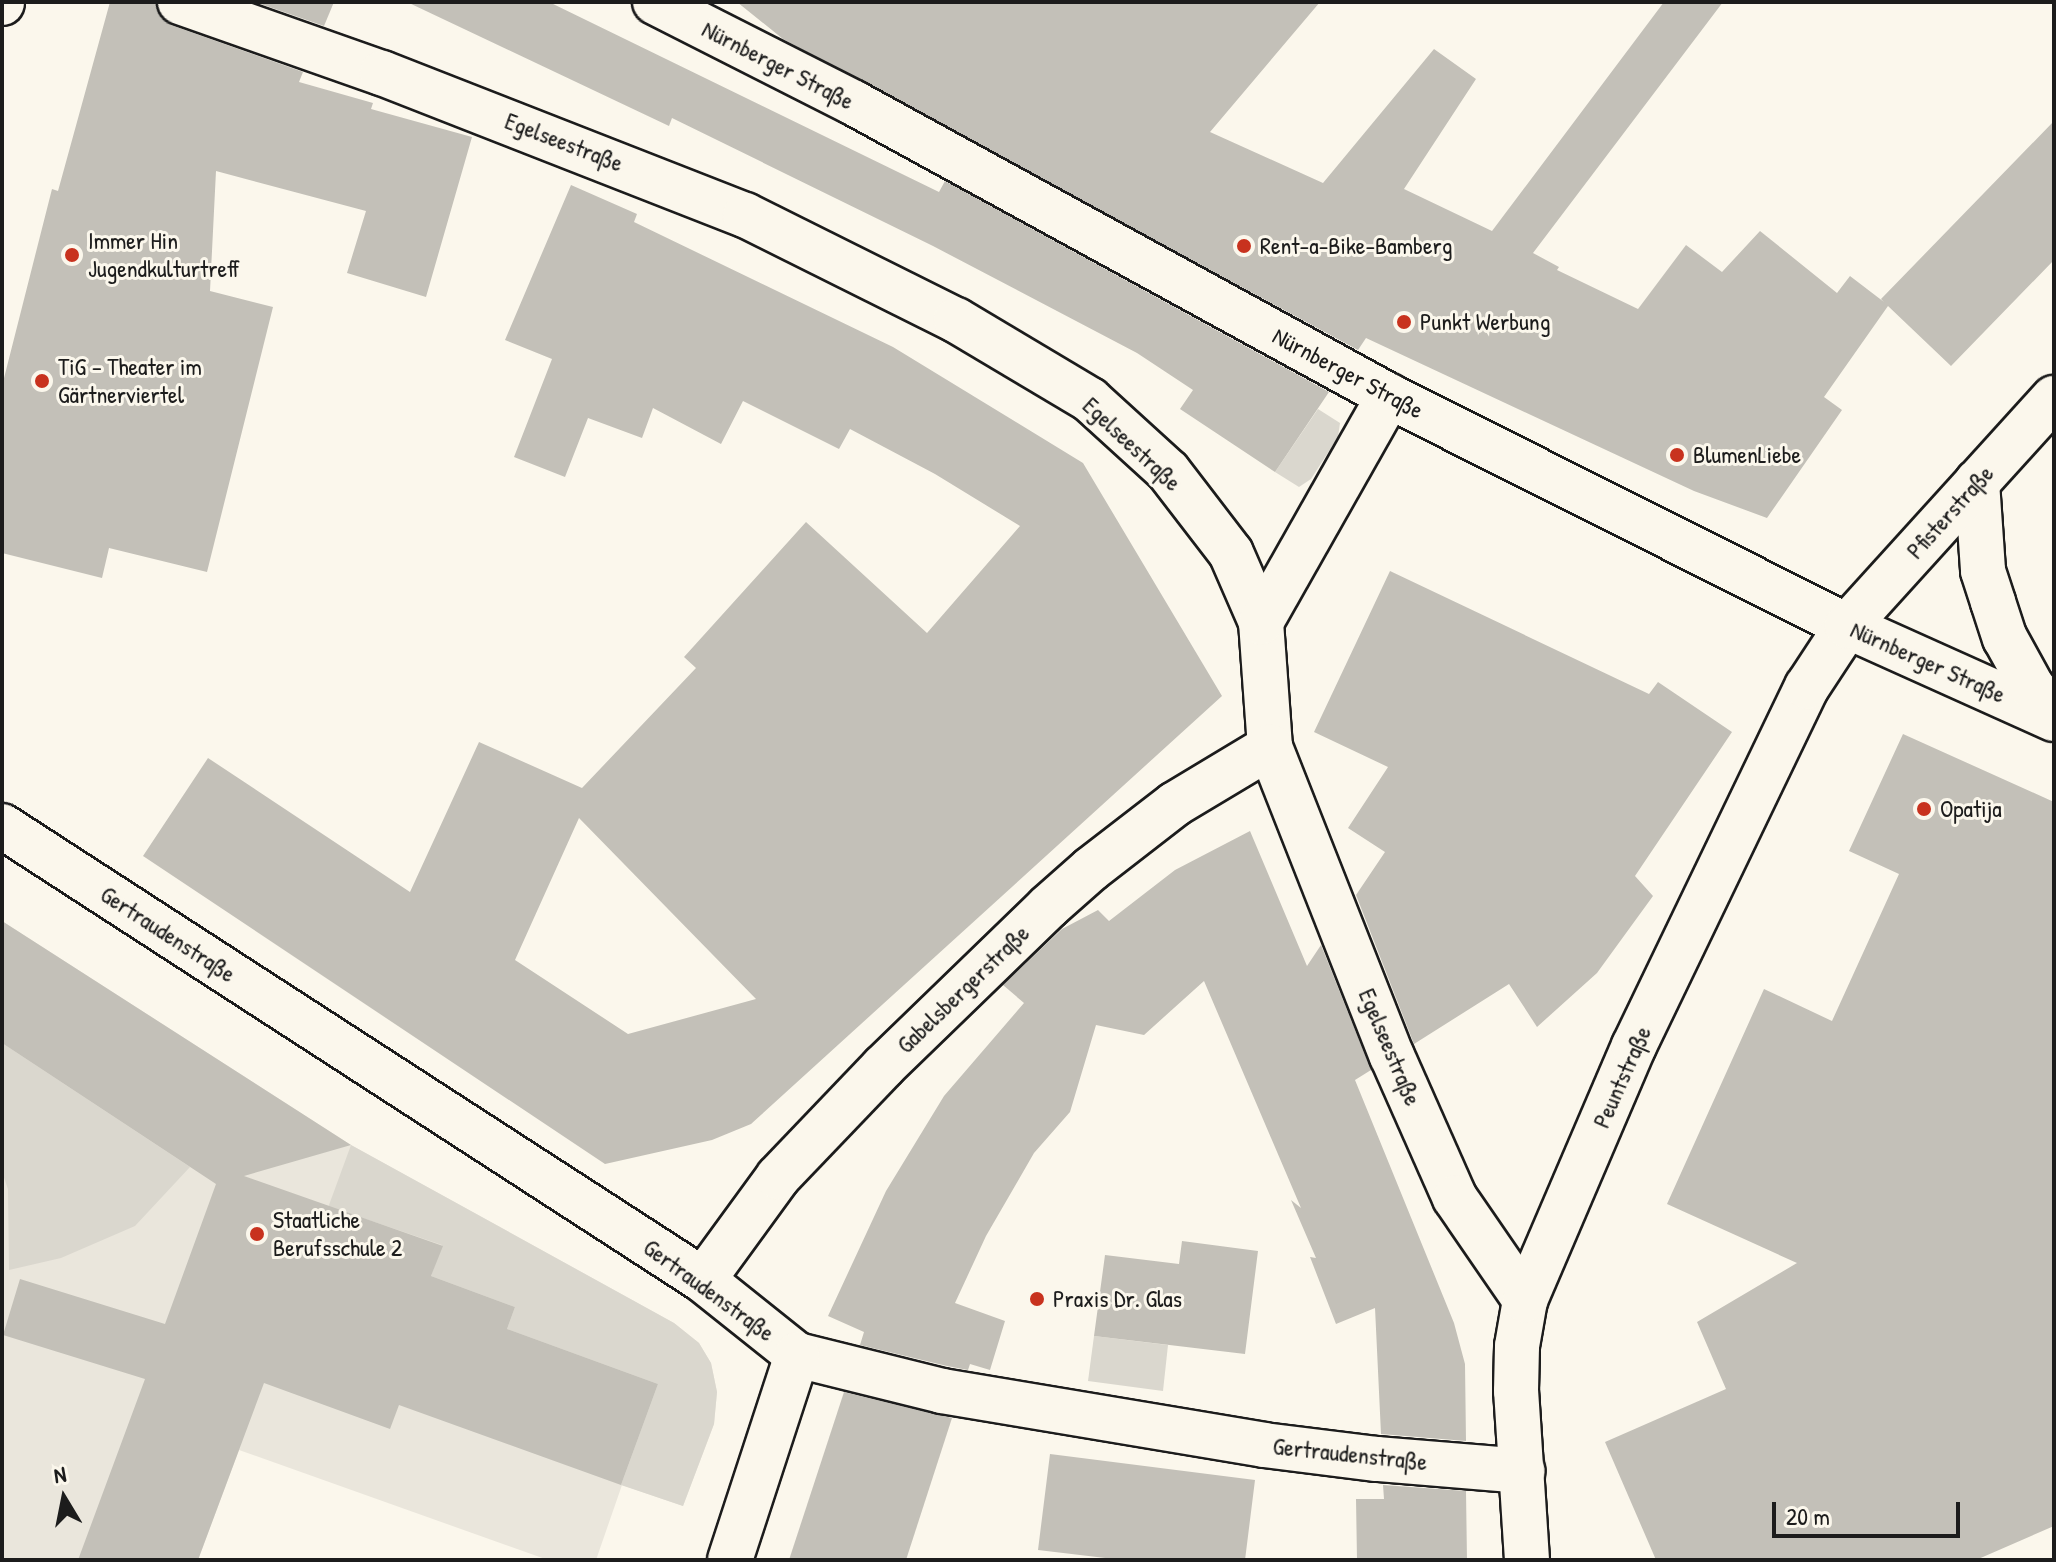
<!DOCTYPE html>
<html>
<head>
<meta charset="utf-8">
<style>
	body { margin:0 }
	#map { position:relative; width:2056px; height:1562px; overflow:hidden; background:#fbf7ec; font-family:"Patrick Hand",sans-serif }
	div>[style] { position:absolute }
	[style*='--x'] { left:calc(var(--x)*1px); top:calc(var(--y)*1px); width:calc(var(--w)*1px); rotate:calc(var(--a)*1deg) }
	.built>* { inset:0; background:#eae6dc }
	.green>* { inset:0; background:#dad7ce }
	.building>* { inset:0; background:#c3c0b8 }
	.roads { filter:drop-shadow(2px 0 #1c1c1c) drop-shadow(-2px 0 #1c1c1c) drop-shadow(0 2px #1c1c1c) drop-shadow(0 -2px #1c1c1c) }
	.minor>* { height:44px; margin:-22px; padding:0 22px; transform-origin:22px; border-radius:22px; background:#fbf7ec }
	.tertiary>* { height:44px; margin:-22px; padding:0 22px; transform-origin:22px; border-radius:22px; background:#fbf7ec }
	.dots>* { width:22px; height:22px; translate:-50% -50%; box-sizing:border-box; border:4px solid #fbf7ec; border-radius:50% }
	span { translate:-50% -50%; white-space:nowrap; text-align:center; line-height:1.15; -webkit-text-stroke:6px #fbf7ec; paint-order:stroke }
	.street-label { font-size:24px; color:#1c1c1c }
	.poi-label { font-size:24px; color:#1c1c1c }
	.left { translate:0 -50%; text-align:left }
	.frame { position:absolute; inset:0; border:4px solid #1c1c1c; pointer-events:none }
	.north { position:absolute; left:24px; top:1458px; width:80px; height:80px; -webkit-text-stroke:6px #fbf7ec; paint-order:stroke; rotate:350deg; font-size:22px; font-weight:700; line-height:32px; text-align:center; color:#1c1c1c }
	.north::after { content:''; display:block; margin:auto; width:28px; height:36px; background:#1c1c1c; clip-path:polygon(50% 0,100% 100%,50% 72%,0 100%) }
	.scale { position:absolute; left:1772px; top:1502px; width:188px; height:36px; box-sizing:border-box; border:4px solid #1c1c1c; border-top:0; padding-left:10px; font-size:24px; line-height:28px; white-space:nowrap; color:#1c1c1c; -webkit-text-stroke:6px #fbf7ec; paint-order:stroke }
</style>
</head>
<body>
<div id="map">
	<div class="built">
		<div style="clip-path:polygon(2px 921px,351px 1145px,674px 1323px,699px 1343px,711px 1363px,717px 1392px,714px 1424px,683px 1506px,622px 1485px,596px 1560px,548px 1560px,239px 1450px,198px 1560px,2px 1560px)"></div>
	</div>
	<div class="green">
		<div style="clip-path:polygon(1318px 409px,1340px 423px,1338px 437px,1311px 479px,1299px 487px,1275px 472px)"></div>
		<div style="clip-path:polygon(2px 1043px,190px 1167px,135px 1226px,61px 1258px,9px 1270px,8px 1189px,2px 1172px)"></div>
		<div style="clip-path:polygon(351px 1145px,674px 1323px,699px 1343px,711px 1363px,717px 1392px,714px 1424px,683px 1506px,621px 1485px,658px 1384px,507px 1329px,515px 1307px,431px 1276px,442px 1245px,354px 1215px,332px 1275px,307px 1265px)"></div>
		<div style="clip-path:polygon(1094px 1336px,1168px 1345px,1163px 1391px,1088px 1381px)"></div>
	</div>
	<div class="building">
		<div style="clip-path:polygon(110px 2px,156px 2px,161px 18px,171px 25px,303px 72px,299px 82px,373px 103px,371px 109px,472px 137px,426px 297px,347px 273px,366px 211px,216px 171px,210px 291px,273px 307px,207px 572px,109px 548px,102px 578px,2px 553px,2px 386px,52px 189px,58px 191px)"></div>
		<div style="clip-path:polygon(255px 2px,334px 2px,324px 26px)"></div>
		<div style="clip-path:polygon(407px 2px,549px 2px,939px 192px,945px 181px,1329px 392px,1275px 472px,1180px 409px,1193px 390px,1137px 353px,933px 246px,672px 118px,669px 126px)"></div>
		<div style="clip-path:polygon(737px 2px,1320px 2px,1210px 132px,1323px 183px,1434px 49px,1476px 79px,1404px 189px,1492px 231px,1664px 2px,1723px 2px,1533px 253px,1559px 267px,1557px 270px,1638px 309px,1686px 245px,1722px 272px,1760px 231px,1837px 293px,1850px 276px,1884px 302px,1881px 299px,2054px 121px,2054px 260px,1951px 366px,1888px 306px,1824px 397px,1842px 410px,1767px 518px,1694px 491px,1366px 338px,1358px 350px,783px 39px)"></div>
		<div style="clip-path:polygon(evenodd,571px 185px,637px 214px,634px 222px,893px 347px,1083px 463px,1222px 696px,751px 1124px,712px 1140px,605px 1164px,143px 856px,208px 758px,410px 892px,479px 742px,582px 788px,696px 668px,684px 657px,806px 522px,927px 633px,1020px 526px,935px 474px,850px 429px,839px 449px,743px 401px,721px 444px,653px 408px,642px 438px,588px 418px,565px 477px,514px 457px,552px 359px,505px 340px,571px 185px,579px 818px,756px 999px,628px 1034px,515px 960px,579px 818px)"></div>
		<div style="clip-path:polygon(1390px 571px,1649px 694px,1658px 682px,1732px 732px,1635px 876px,1653px 896px,1597px 973px,1537px 1027px,1509px 984px,1414px 1044px,1356px 895px,1385px 852px,1348px 828px,1388px 767px,1314px 732px)"></div>
		<div style="clip-path:polygon(1903px 734px,2054px 802px,2054px 1526px,1976px 1560px,1656px 1560px,1605px 1442px,1726px 1389px,1697px 1322px,1797px 1263px,1667px 1204px,1764px 989px,1832px 1021px,1899px 874px,1849px 851px)"></div>
		<div style="clip-path:polygon(1250px 831px,1307px 966px,1321px 945px,1371px 1070px,1355px 1080px,1454px 1323px,1465px 1364px,1466px 1441px,1381px 1434px,1375px 1308px,1336px 1324px,1310px 1257px,1316px 1258px,1291px 1200px,1301px 1208px,1204px 981px,1144px 1035px,1096px 1025px,1070px 1112px,1034px 1153px,986px 1236px,955px 1303px,1005px 1321px,990px 1370px,970px 1364px,968px 1370px,947px 1366px,860px 1345px,864px 1332px,828px 1316px,886px 1191px,944px 1096px,1024px 1003px,1003px 985px,1062px 929px,1098px 910px,1109px 921px,1175px 870px)"></div>
		<div style="clip-path:polygon(2px 921px,351px 1145px,244px 1176px,443px 1246px,431px 1276px,515px 1307px,507px 1329px,658px 1384px,621px 1485px,399px 1405px,390px 1429px,264px 1383px,198px 1560px,78px 1560px,145px 1379px,3px 1335px,20px 1279px,165px 1324px,216px 1184px,2px 1043px)"></div>
		<div style="clip-path:polygon(1182px 1241px,1258px 1251px,1245px 1354px,1094px 1336px,1105px 1255px,1179px 1264px)"></div>
		<div style="clip-path:polygon(844px 1392px,952px 1418px,906px 1560px,789px 1560px)"></div>
		<div style="clip-path:polygon(1050px 1454px,1255px 1480px,1245px 1560px,1122px 1560px,1038px 1550px)"></div>
		<div style="clip-path:polygon(1383px 1485px,1466px 1491px,1467px 1560px,1357px 1560px,1356px 1499px,1384px 1499px)"></div>
	</div>
	<div class="roads">
		<div class="minor">
			<div style="--x:180;--y:2;--w:214;--a:19.4"></div>
			<div style="--x:382;--y:73;--w:390;--a:21.4"></div>
			<div style="--x:745;--y:215;--w:236;--a:26.5"></div>
			<div style="--x:956;--y:320;--w:156;--a:30.8"></div>
			<div style="--x:1090;--y:400;--w:105;--a:42.3"></div>
			<div style="--x:1168;--y:471;--w:103;--a:52.5"></div>
			<div style="--x:1231;--y:553;--w:75;--a:66.5"></div>
			<div style="--x:1261;--y:622;--w:125;--a:85.9"></div>
			<div style="--x:1270;--y:747;--w:332;--a:68.5"></div>
			<div style="--x:1392;--y:1056;--w:155;--a:66.1"></div>
			<div style="--x:1455;--y:1198;--w:124;--a:55.5"></div>
			<div style="--x:2;--y:3;--w:1;--a:-90"></div>
			<div style="--x:1261;--y:622;--w:260;--a:-60.5"></div>
			<div style="--x:2;--y:826;--w:835;--a:32.93"></div>
			<div style="--x:703;--y:1280;--w:120;--a:38.6"></div>
			<div style="--x:797;--y:1355;--w:149;--a:13.9"></div>
			<div style="--x:942;--y:1391;--w:326;--a:9.5"></div>
			<div style="--x:1264;--y:1445;--w:114;--a:7.1"></div>
			<div style="--x:1377;--y:1459;--w:146;--a:4.7"></div>
			<div style="--x:703;--y:1280;--w:127;--a:-53.9"></div>
			<div style="--x:778;--y:1177;--w:152;--a:-46.3"></div>
			<div style="--x:883;--y:1067;--w:230;--a:-44.1"></div>
			<div style="--x:1048;--y:907;--w:57;--a:-41.5"></div>
			<div style="--x:1091;--y:869;--w:106;--a:-37.7"></div>
			<div style="--x:1175;--y:804;--w:111;--a:-31"></div>
			<div style="--x:730;--y:1560;--w:216;--a:-71.9"></div>
		</div>
		<div class="tertiary">
			<div style="--x:655;--y:2;--w:223;--a:26.9"></div>
			<div style="--x:854;--y:103;--w:610;--a:28.71"></div>
			<div style="--x:1389;--y:396;--w:513;--a:26.67"></div>
			<div style="--x:1847;--y:626;--w:227;--a:24.2"></div>
			<div style="--x:1977;--y:482;--w:89;--a:86.1"></div>
			<div style="--x:1983;--y:571;--w:33;--a:72"></div>
			<div style="--x:1993;--y:602;--w:38;--a:72"></div>
			<div style="--x:2005;--y:638;--w:56;--a:61.1"></div>
			<div style="--x:2032;--y:687;--w:34;--a:50"></div>
			<div style="--x:1527;--y:1560;--w:169;--a:-93.7"></div>
			<div style="--x:1516;--y:1391;--w:45;--a:-88.7"></div>
			<div style="--x:1517;--y:1346;--w:47;--a:-80.1"></div>
			<div style="--x:1525;--y:1300;--w:276;--a:-66.8"></div>
			<div style="--x:1634;--y:1046;--w:399;--a:-64.3"></div>
			<div style="--x:1807;--y:687;--w:73;--a:-56.7"></div>
			<div style="--x:1847;--y:626;--w:308;--a:-47.8"></div>
		</div>
	</div>
	<div class="dots">
		<div style="left:1244px;top:246px;background:#c8321e"></div>
		<div style="left:72px;top:255px;background:#c8321e"></div>
		<div style="left:1404px;top:322px;background:#c8321e"></div>
		<div style="left:42px;top:381px;background:#c8321e"></div>
		<div style="left:1677px;top:455px;background:#c8321e"></div>
		<div style="left:1924px;top:809px;background:#c8321e"></div>
		<div style="left:257px;top:1234px;background:#c8321e"></div>
		<div style="left:1037px;top:1299px;background:#c8321e"></div>
	</div>
	<div class="street-label">
		<span style="left:778px;top:65px;rotate:27deg">Nürnberger Straße</span>
		<span style="left:564px;top:142px;rotate:21deg">Egelseestraße</span>
		<span style="left:1348px;top:373px;rotate:28deg">Nürnberger Straße</span>
		<span style="left:1132px;top:444px;rotate:43deg">Egelseestraße</span>
		<span style="left:1950px;top:512px;rotate:-48deg">Pfisterstraße</span>
		<span style="left:1928px;top:662px;rotate:24deg">Nürnberger Straße</span>
		<span style="left:168px;top:934px;rotate:33deg">Gertraudenstraße</span>
		<span style="left:963px;top:989px;rotate:-44deg">Gabelsbergerstraße</span>
		<span style="left:1390px;top:1047px;rotate:67deg">Egelseestraße</span>
		<span style="left:1622px;top:1077px;rotate:-66deg">Peuntstraße</span>
		<span style="left:709px;top:1290px;rotate:36deg">Gertraudenstraße</span>
		<span style="left:1350px;top:1454px;rotate:6deg">Gertraudenstraße</span>
	</div>
	<div class="poi-label">
		<span class="left" style="left:88px;top:255px">Immer Hin<br>Jugendkulturtreff</span>
		<span class="left" style="left:1260px;top:246px">Rent-a-Bike-Bamberg</span>
		<span class="left" style="left:1420px;top:322px">Punkt Werbung</span>
		<span class="left" style="left:58px;top:381px">TiG – Theater im<br>Gärtnerviertel</span>
		<span class="left" style="left:1693px;top:455px">BlumenLiebe</span>
		<span class="left" style="left:1940px;top:809px">Opatija</span>
		<span class="left" style="left:273px;top:1234px">Staatliche<br>Berufsschule 2</span>
		<span class="left" style="left:1053px;top:1299px">Praxis Dr. Glas</span>
	</div>
	<div class="frame"></div>
	<div class="north">N</div>
	<div class="scale">20 m</div>
</div>
</body>
</html>
